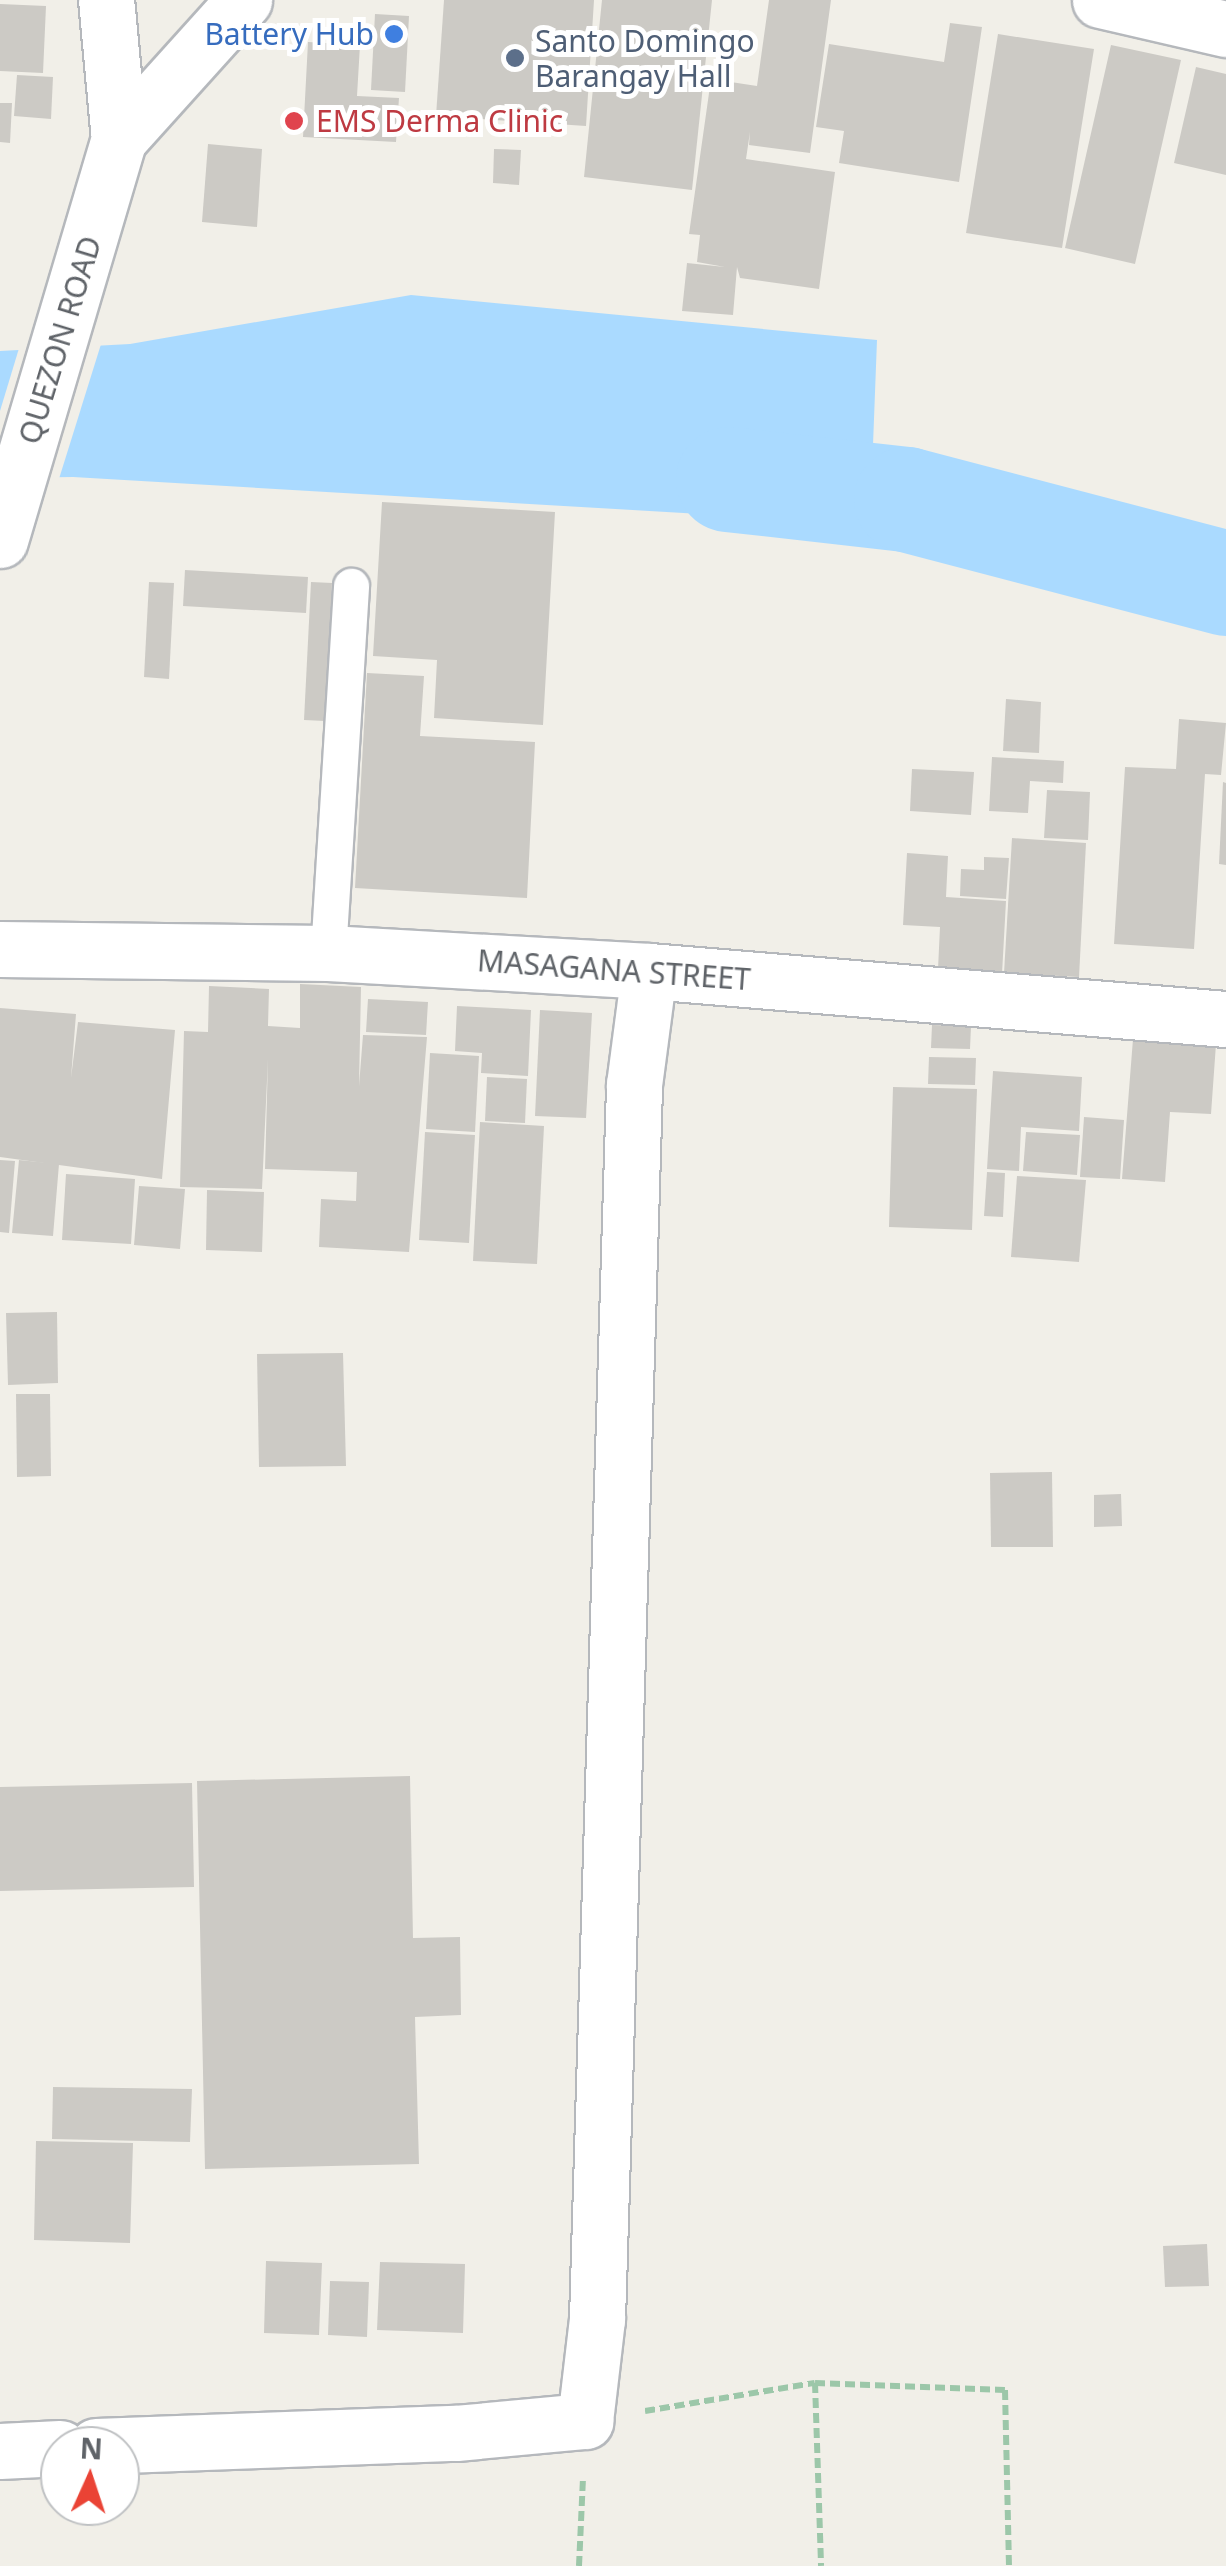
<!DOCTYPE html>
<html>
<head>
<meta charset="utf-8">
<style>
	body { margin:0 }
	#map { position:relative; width:1226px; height:2566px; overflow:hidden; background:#f1efe8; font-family:"Noto Sans",sans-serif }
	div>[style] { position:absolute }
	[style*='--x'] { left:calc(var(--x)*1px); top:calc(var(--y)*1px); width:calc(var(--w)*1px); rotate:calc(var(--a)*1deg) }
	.water>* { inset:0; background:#aadaff }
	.pier>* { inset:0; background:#f1efe8 }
	.river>* { height:105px; margin:-52.5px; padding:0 52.5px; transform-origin:52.5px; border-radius:52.5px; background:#aadaff }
	.building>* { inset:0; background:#cccac5 }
	.path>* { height:6px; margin-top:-3px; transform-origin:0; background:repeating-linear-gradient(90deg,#9cc7a9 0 10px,transparent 0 15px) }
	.roads { filter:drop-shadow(2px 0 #b5b8bc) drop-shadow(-2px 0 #b5b8bc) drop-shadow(0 2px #b5b8bc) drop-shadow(0 -2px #b5b8bc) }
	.service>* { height:35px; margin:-17.5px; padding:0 17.5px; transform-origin:17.5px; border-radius:17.5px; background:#fff }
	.minor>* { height:55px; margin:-27.5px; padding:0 27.5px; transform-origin:27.5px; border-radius:27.5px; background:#fff }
	.tertiary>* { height:55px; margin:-27.5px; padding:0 27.5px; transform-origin:27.5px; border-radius:27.5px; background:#fff }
	.secondary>* { height:55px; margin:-27.5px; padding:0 27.5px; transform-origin:27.5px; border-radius:27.5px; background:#fff }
	.dots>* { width:28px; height:28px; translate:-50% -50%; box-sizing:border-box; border:5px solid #fff; border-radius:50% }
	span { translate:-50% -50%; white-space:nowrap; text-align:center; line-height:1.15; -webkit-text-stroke:10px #fff; paint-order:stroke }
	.shop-label { font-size:30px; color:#366cbe }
	.right { translate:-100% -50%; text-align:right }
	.service-label { font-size:30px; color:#4e5e75 }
	.left { translate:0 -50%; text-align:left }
	.health-label { font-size:30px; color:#be3a42 }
	.street-label { font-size:30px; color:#5f6368 }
	.north { position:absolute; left:40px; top:2426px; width:100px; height:100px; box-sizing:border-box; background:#fff; border:2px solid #bfc1c3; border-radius:50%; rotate:3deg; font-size:28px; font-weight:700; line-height:40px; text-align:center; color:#5f6368 }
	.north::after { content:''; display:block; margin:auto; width:35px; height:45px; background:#ea4335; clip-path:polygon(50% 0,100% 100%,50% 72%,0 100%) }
</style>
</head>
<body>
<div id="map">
	<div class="water">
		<div style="clip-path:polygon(411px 295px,877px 340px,870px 524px,73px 477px,0 478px,0 351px,130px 344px)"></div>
	</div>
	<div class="pier">
		<div style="clip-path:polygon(102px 341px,58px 482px,0 483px,0 411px,20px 345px)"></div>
	</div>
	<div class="river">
		<div style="--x:728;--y:479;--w:179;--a:6.4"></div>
		<div style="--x:906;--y:499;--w:331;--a:14.7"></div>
	</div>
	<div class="building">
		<div style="clip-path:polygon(444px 0,594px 0,586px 126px,436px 116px)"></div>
		<div style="clip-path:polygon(602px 0,712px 0,692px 190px,584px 177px)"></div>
		<div style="clip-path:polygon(769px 0,831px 0,810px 153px,749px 145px,750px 132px,746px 159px,835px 172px,819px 289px,740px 278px,737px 267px,733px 315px,682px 311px,687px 263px,725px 267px,697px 262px,700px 235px,689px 234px,711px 79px,757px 86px)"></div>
		<div style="clip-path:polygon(0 4px,46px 6px,43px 73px,0 71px)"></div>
		<div style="clip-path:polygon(375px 14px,409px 16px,405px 92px,371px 90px)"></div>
		<div style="clip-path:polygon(950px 23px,982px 27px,959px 182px,839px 163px,844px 131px,816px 127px,829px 44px,944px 62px)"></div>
		<div style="clip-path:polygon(998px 34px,1094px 49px,1062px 248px,966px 233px)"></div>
		<div style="clip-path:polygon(308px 42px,360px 45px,357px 96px,399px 98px,396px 142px,303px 137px)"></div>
		<div style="clip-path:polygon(1111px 45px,1181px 60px,1135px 264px,1065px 248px)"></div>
		<div style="clip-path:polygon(1196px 67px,1226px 74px,1226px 175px,1174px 163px)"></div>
		<div style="clip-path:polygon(17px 75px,53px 77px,51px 119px,14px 116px)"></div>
		<div style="clip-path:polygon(0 103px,12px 103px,10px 143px,0 142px)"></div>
		<div style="clip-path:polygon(208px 144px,262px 149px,257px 227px,202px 222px)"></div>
		<div style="clip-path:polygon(494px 149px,521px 150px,519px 185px,493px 183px)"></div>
		<div style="clip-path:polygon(382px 502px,555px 512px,543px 725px,434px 718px,437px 660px,373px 656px)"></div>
		<div style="clip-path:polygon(185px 570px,308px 577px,306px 613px,183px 606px)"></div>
		<div style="clip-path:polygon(149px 582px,174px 583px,169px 679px,144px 677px)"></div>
		<div style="clip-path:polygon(311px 582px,332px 583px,325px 721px,304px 720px)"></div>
		<div style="clip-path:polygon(367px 673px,424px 676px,420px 736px,535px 742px,527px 898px,355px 888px)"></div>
		<div style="clip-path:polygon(1006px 699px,1041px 702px,1039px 753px,1003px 751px)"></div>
		<div style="clip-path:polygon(1179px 719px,1226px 723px,1221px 775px,1205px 774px,1194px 949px,1114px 944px,1125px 767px,1176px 769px)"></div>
		<div style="clip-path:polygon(992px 757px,1064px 761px,1063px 783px,1030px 781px,1028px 813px,989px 811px)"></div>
		<div style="clip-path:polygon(912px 769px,974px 772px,971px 815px,910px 811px)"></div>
		<div style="clip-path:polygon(1223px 782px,1226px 783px,1226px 865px,1219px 864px)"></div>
		<div style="clip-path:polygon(1047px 790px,1090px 792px,1088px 840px,1044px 838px)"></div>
		<div style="clip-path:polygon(1012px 838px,1086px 843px,1079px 977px,1004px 973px)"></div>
		<div style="clip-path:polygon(907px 853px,948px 856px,946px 897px,1006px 901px,1002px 974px,938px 969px,940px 927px,903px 925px)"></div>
		<div style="clip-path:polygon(984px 857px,1009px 858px,1006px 899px,960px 896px,961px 869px,984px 870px)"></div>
		<div style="clip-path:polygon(300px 984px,361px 987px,359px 1086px,363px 1035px,427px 1037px,409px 1252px,319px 1247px,321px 1199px,356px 1201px,357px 1172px,265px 1169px,268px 1059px,262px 1189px,180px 1187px,184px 1031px,208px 1032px,209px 986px,269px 989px,268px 1026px,300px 1028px)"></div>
		<div style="clip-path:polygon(368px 999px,428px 1002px,426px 1035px,366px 1032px)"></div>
		<div style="clip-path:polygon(457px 1006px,531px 1010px,528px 1076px,481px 1073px,482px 1053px,455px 1051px)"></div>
		<div style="clip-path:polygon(0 1008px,76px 1014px,71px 1078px,78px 1022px,175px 1030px,162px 1179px,0 1157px)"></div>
		<div style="clip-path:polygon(540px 1010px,592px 1013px,586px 1118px,535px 1116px)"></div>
		<div style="clip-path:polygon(932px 1025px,971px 1026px,970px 1049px,931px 1048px)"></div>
		<div style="clip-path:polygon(1133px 1039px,1216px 1044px,1211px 1114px,1170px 1112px,1165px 1182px,1122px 1179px)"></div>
		<div style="clip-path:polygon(430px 1053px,479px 1056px,475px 1132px,426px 1129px)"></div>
		<div style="clip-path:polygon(929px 1057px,976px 1058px,975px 1085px,928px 1084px)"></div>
		<div style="clip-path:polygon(993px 1071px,1082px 1077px,1079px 1131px,1021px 1127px,1019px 1171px,987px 1169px)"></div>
		<div style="clip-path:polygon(487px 1077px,527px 1079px,525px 1123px,485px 1121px)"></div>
		<div style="clip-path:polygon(893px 1087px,977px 1089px,972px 1230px,889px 1227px)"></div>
		<div style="clip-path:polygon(1084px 1117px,1124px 1120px,1120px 1179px,1080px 1177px)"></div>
		<div style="clip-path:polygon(480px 1122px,544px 1126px,537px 1264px,473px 1261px)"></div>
		<div style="clip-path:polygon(425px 1132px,475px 1135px,469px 1243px,419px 1240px)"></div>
		<div style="clip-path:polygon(1026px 1132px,1080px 1135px,1077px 1175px,1023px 1171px)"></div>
		<div style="clip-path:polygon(0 1160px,15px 1161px,9px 1233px,0 1232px)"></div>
		<div style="clip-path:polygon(19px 1160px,59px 1164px,53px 1236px,12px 1233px)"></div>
		<div style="clip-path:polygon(987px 1172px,1005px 1173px,1003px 1217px,984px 1216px)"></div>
		<div style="clip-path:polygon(66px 1174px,135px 1179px,131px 1244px,62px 1240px)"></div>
		<div style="clip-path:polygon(1017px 1176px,1086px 1180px,1079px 1262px,1011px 1257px)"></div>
		<div style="clip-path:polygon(139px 1186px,185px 1189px,180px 1249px,134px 1245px)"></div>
		<div style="clip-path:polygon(207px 1190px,264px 1192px,262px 1252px,206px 1250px)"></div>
		<div style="clip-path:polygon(57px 1312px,58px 1383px,8px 1385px,6px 1313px)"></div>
		<div style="clip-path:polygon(343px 1353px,346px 1466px,259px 1467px,257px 1354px)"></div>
		<div style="clip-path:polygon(16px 1394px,50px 1394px,51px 1476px,17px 1477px)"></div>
		<div style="clip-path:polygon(1052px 1472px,1053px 1547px,991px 1547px,990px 1473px)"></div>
		<div style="clip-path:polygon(1121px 1494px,1122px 1526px,1094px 1527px,1094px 1495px)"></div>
		<div style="clip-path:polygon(410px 1776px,413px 1938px,460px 1937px,461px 2015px,415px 2017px,419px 2164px,205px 2169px,197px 1781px)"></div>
		<div style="clip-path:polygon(192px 1783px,194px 1887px,0 1891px,0 1787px)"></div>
		<div style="clip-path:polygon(53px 2087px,192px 2089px,190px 2142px,52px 2139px)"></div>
		<div style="clip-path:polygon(36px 2141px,133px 2143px,130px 2243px,34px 2240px)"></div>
		<div style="clip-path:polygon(1207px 2244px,1209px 2286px,1165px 2287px,1163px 2246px)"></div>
		<div style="clip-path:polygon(266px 2261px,322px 2263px,319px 2335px,264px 2333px)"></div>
		<div style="clip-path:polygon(380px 2262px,465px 2264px,463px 2333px,377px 2330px)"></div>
		<div style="clip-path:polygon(330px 2281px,369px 2282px,367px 2337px,328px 2335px)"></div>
	</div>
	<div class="path">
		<div style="--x:815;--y:2383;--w:190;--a:2.1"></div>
		<div style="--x:1005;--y:2390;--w:176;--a:88.7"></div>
		<div style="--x:645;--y:2411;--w:172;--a:-9.4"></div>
		<div style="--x:815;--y:2383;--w:183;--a:88.1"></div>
		<div style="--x:579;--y:2566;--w:89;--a:-87.4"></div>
	</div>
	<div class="roads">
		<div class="service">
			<div style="--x:328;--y:953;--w:368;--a:-86.4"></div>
		</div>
		<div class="minor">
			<div style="--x:96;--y:2446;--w:360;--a:-2.1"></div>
			<div style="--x:456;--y:2433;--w:130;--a:-5.3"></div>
			<div style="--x:585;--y:2421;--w:103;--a:-83.3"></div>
			<div style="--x:597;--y:2319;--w:1235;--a:-88.28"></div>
			<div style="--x:634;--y:1085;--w:115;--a:-82.5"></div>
			<div style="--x:0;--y:2451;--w:60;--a:-2.9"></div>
		</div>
		<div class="tertiary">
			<div style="--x:0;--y:949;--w:328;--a:0.7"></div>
			<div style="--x:328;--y:953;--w:322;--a:3.2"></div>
			<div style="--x:649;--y:971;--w:579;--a:4.76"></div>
		</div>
		<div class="secondary">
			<div style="--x:1100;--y:0;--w:129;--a:13"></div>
			<div style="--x:119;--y:139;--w:187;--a:-48"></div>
			<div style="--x:0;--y:540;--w:418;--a:-73.5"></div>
			<div style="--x:119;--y:139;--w:140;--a:-95.3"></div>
		</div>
	</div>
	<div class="dots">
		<div style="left:394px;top:34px;background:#3f7fe0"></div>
		<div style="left:515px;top:58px;background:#5c6f8a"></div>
		<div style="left:294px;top:121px;background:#e0444e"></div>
	</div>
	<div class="shop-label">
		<span class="right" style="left:374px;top:34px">Battery Hub</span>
	</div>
	<div class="service-label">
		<span class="left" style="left:535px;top:58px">Santo Domingo<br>Barangay Hall</span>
	</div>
	<div class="health-label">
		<span class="left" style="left:316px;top:121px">EMS Derma Clinic</span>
	</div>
	<div class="street-label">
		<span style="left:60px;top:340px;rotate:-73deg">QUEZON ROAD</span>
		<span style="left:614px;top:970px;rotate:4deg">MASAGANA STREET</span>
	</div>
	<div class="north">N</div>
</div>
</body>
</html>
